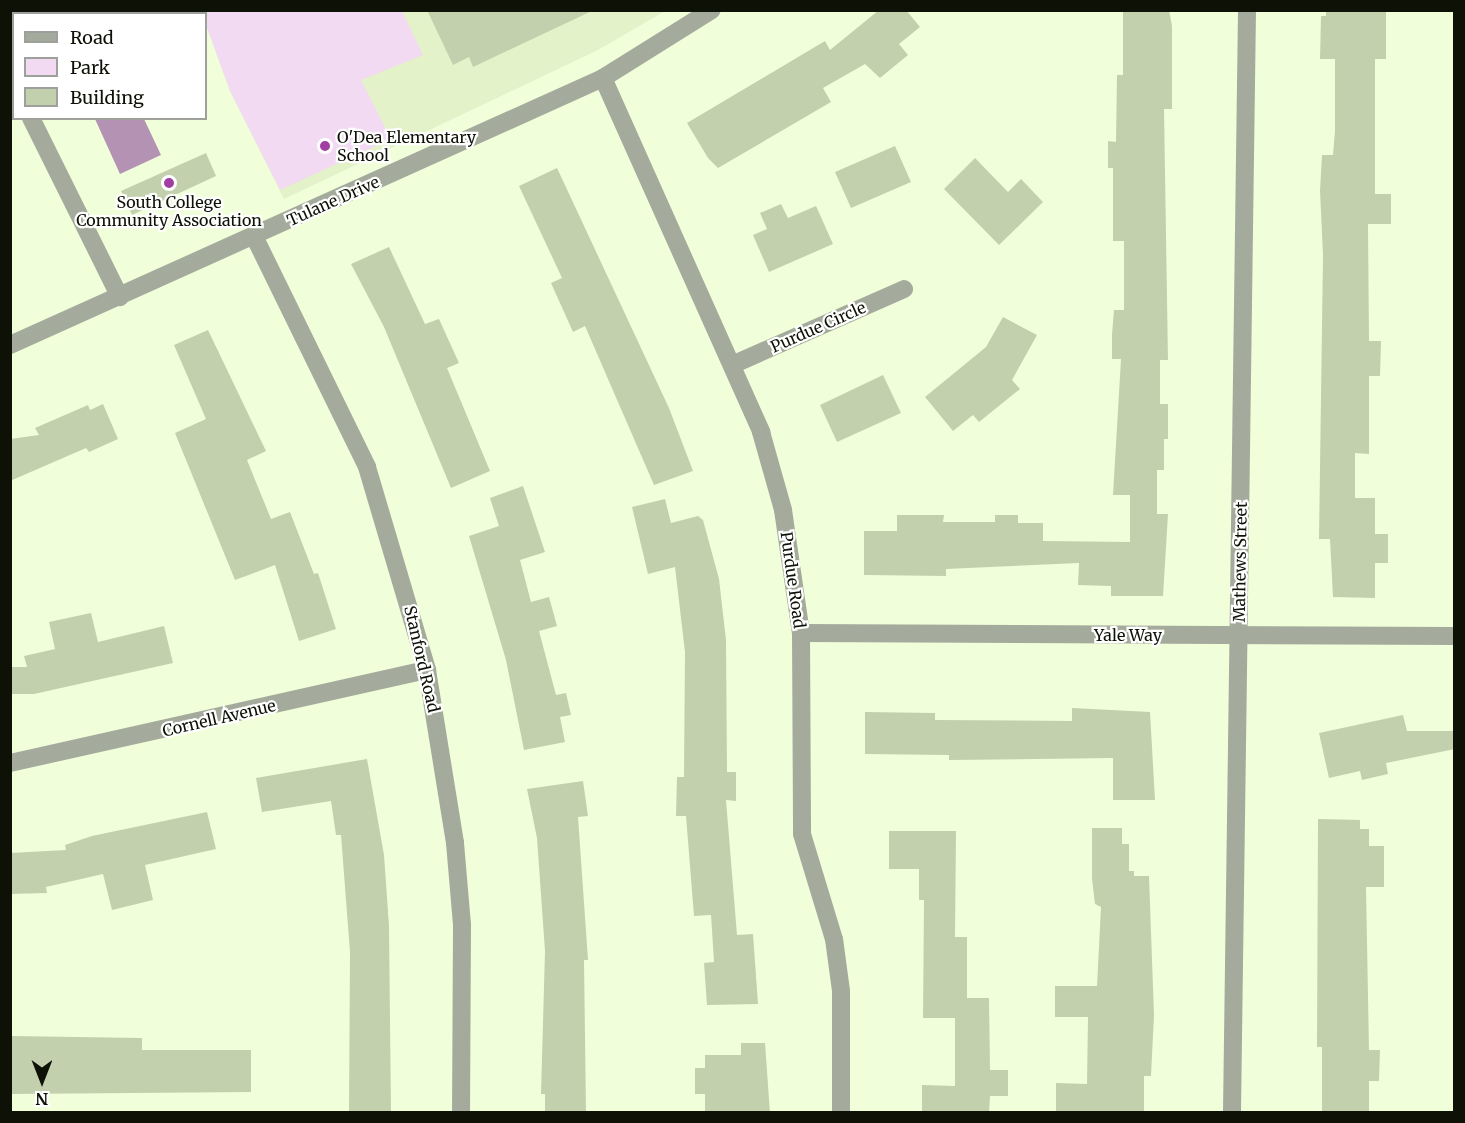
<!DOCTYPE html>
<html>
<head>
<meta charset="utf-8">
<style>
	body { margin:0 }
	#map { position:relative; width:1465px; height:1123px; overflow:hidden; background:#f1feda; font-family:Merriweather,serif }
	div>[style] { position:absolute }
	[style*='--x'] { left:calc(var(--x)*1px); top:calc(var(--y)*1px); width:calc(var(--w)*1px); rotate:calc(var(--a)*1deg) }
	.built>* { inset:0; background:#e3f2c8 }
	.green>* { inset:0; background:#f2daf2 }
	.water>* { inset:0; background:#b392b3 }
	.building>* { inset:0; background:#c3d0ae }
	.minor>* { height:18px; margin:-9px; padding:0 9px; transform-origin:9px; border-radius:9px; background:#a5ab9c }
	.dots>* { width:16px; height:16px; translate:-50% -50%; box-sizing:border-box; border:3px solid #fff; border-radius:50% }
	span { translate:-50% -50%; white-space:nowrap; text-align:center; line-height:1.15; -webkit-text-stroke:4.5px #fff; paint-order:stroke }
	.poi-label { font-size:16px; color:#0d1106 }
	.left { translate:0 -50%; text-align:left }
	.street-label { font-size:16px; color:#0d1106 }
	.frame { position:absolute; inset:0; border:12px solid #0d1106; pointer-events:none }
	.legend { position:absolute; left:12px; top:12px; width:195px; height:108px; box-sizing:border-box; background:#fff; border:2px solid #9ea09b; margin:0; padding:8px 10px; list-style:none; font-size:18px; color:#0d1106 }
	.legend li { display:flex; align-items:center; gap:12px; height:30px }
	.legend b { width:30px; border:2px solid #9ea09b }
	.north { position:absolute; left:12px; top:1051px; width:60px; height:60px; -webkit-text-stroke:4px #fff; paint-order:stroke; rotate:180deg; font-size:16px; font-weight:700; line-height:24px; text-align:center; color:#0d1106 }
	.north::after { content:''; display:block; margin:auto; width:21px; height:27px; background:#0d1106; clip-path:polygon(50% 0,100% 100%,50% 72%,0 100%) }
</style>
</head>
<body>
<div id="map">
	<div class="built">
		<div style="clip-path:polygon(201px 11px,665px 11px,598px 50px,284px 199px,230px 91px)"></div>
	</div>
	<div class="green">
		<div style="clip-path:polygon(201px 11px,402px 11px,423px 55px,361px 80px,391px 139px,280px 190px,230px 91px)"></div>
	</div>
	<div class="water">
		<div style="clip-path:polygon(95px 119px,144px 119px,161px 155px,120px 174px)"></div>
	</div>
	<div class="building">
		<div style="clip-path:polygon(427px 10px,594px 10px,473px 67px,469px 57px,453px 65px)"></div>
		<div style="clip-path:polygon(879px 10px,906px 10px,920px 27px,899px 44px,908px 55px,880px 78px,865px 64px,823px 88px,831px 102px,718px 168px,708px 158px,687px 123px,825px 41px,830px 50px)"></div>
		<div style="clip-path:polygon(1123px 10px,1169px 10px,1172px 26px,1172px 109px,1164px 109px,1168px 360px,1160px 360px,1160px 404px,1168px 404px,1168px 439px,1164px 439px,1164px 470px,1157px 470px,1157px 514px,1168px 514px,1163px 596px,1111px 596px,1111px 586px,1078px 585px,1079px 563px,946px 569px,946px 576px,864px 575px,864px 531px,897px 531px,897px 515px,944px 515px,943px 522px,995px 522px,995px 515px,1018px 515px,1018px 523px,1043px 523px,1043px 541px,1130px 542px,1130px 495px,1113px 495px,1121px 359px,1112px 359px,1112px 334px,1114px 310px,1124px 310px,1124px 241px,1113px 241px,1113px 168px,1108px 168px,1108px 141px,1116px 142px,1117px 75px,1123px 75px)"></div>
		<div style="clip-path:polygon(1326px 10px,1386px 10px,1386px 59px,1375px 59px,1375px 194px,1391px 194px,1391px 224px,1368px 224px,1369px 341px,1381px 341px,1380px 376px,1369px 376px,1369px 454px,1355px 453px,1355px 498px,1375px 498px,1375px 534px,1388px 534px,1388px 563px,1375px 563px,1375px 598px,1333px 597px,1330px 539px,1319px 539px,1323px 255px,1320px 191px,1322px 155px,1333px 155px,1335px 131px,1335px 59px,1320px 59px,1321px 16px,1326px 16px)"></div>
		<div style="clip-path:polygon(895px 146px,911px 182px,851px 208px,835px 172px)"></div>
		<div style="clip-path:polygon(206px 153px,216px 176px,132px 215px,121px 191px)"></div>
		<div style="clip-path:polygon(975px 158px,1008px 192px,1021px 179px,1043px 202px,999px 245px,944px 189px)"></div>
		<div style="clip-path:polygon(557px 168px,669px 408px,693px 471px,654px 485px,585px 326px,573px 332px,551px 283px,562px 278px,519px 186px)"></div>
		<div style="clip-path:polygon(781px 204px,788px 218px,816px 206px,833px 244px,769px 272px,753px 235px,767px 229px,760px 213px)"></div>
		<div style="clip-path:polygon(389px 247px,425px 324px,439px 319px,459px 363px,447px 368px,490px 471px,451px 488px,384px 327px,351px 264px)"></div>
		<div style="clip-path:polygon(1003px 317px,1037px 335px,1012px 380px,1020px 389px,979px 422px,973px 415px,953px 431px,925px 397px,986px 347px)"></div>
		<div style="clip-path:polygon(208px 330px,266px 451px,247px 460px,271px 519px,290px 512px,314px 574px,318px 573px,336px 629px,299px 641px,275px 565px,235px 580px,175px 433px,206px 419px,174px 345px)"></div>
		<div style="clip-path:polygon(883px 375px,901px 413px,837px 442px,820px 405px)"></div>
		<div style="clip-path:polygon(103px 404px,118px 439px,89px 452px,86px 448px,10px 481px,10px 439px,39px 435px,35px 428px,88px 405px,90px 410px)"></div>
		<div style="clip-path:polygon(523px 486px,545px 552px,520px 560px,531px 602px,549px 597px,557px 626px,539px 631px,556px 695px,566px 693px,571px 715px,560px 717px,565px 742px,524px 750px,506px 660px,469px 536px,499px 526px,490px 498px)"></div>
		<div style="clip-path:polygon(665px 499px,671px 523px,698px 516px,703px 520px,719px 579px,726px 640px,727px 772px,736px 772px,736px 801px,726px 800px,737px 935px,753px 934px,758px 1004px,707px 1005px,704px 963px,714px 962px,711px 915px,694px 916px,686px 816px,676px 816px,677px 777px,684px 777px,685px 652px,675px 567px,648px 574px,632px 507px)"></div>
		<div style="clip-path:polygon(91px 613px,98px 642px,164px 626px,173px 663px,34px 694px,10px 694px,10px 667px,27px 667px,24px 656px,55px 649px,49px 622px)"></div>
		<div style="clip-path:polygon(1072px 708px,1150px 712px,1155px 800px,1113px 800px,1113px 758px,949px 760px,949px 755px,865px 754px,865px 712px,935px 713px,935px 720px,1072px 721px)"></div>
		<div style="clip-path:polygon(1403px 715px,1407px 731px,1455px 731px,1455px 749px,1386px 763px,1388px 774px,1362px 780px,1360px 771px,1329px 778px,1319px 733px)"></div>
		<div style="clip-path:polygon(367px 759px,384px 855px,389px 926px,391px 1113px,349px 1113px,350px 952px,341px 835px,336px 835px,331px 801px,262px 812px,256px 778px)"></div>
		<div style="clip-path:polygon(583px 781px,588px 816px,578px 817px,588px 960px,584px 960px,586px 1113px,545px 1113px,545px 1094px,541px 1094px,545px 951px,537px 838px,527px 789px)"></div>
		<div style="clip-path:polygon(207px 812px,216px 849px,145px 865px,153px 900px,112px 910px,103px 874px,46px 887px,47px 893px,10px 894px,10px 853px,66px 850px,65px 845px,92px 836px)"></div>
		<div style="clip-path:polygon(1318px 819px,1360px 820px,1360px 829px,1369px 829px,1369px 846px,1384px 846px,1384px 887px,1366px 887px,1369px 1050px,1380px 1050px,1379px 1081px,1369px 1081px,1369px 1113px,1322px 1113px,1322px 1047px,1317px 1047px)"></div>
		<div style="clip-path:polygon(1092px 828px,1122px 828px,1122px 844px,1129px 844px,1129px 871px,1134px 871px,1134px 876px,1149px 876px,1154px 1015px,1151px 1076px,1144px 1076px,1144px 1111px,1056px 1113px,1056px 1083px,1087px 1084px,1088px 1017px,1055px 1017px,1055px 986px,1097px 986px,1101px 907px,1095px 904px,1092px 879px)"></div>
		<div style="clip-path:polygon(889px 831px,956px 831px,955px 937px,967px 937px,967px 998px,989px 998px,990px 1070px,1008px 1070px,1008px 1096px,990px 1096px,989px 1113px,922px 1113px,922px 1085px,955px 1086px,955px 1018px,923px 1018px,924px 900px,919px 900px,919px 869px,889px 869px)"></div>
		<div style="clip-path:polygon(11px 1036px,142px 1038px,142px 1050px,251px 1050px,251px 1092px,11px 1094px)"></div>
		<div style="clip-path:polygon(741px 1043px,765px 1043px,770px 1113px,705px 1113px,705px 1094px,695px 1094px,695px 1068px,705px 1068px,705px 1055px,741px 1055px)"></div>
	</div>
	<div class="minor">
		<div style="--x:10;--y:77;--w:7;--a:56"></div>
		<div style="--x:603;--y:78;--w:388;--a:65.9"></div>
		<div style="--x:761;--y:432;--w:81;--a:74.2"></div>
		<div style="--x:783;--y:510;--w:124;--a:81.7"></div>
		<div style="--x:801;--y:633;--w:201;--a:89.7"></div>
		<div style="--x:802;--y:834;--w:110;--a:73.1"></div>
		<div style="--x:834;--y:939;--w:52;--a:82.3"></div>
		<div style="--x:841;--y:991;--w:121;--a:90"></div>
		<div style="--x:31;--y:118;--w:200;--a:63.6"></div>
		<div style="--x:254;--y:236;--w:257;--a:63.9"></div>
		<div style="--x:367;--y:467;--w:212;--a:73.5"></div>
		<div style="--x:427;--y:670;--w:175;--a:80.8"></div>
		<div style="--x:455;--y:843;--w:82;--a:85.1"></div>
		<div style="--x:462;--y:925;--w:187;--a:90.3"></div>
		<div style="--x:10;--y:345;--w:650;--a:-24.24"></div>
		<div style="--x:603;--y:78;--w:128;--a:-32"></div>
		<div style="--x:732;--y:365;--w:188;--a:-23.8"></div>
		<div style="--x:801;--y:633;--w:653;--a:0.26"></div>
		<div style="--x:10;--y:763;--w:427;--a:-12.6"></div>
		<div style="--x:1232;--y:1112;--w:1102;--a:-89.22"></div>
	</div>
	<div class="dots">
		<div style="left:325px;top:146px;background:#a13ea4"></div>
		<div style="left:169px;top:183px;background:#a13ea4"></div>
	</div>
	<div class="poi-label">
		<span class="left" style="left:337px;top:146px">O'Dea Elementary<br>School</span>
		<span style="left:169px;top:211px">South College<br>Community Association</span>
	</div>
	<div class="street-label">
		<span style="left:333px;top:201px;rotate:-24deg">Tulane Drive</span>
		<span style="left:818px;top:327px;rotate:-24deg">Purdue Circle</span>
		<span style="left:1240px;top:562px;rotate:-89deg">Mathews Street</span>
		<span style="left:793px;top:580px;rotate:82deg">Purdue Road</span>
		<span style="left:1128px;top:635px">Yale Way</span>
		<span style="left:422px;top:659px;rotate:77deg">Stanford Road</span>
		<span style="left:219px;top:718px;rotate:-13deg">Cornell Avenue</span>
	</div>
	<div class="frame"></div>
	<ul class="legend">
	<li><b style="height:8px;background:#a5ab9c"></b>Road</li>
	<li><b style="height:16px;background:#f2daf2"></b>Park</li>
	<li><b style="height:16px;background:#c3d0ae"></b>Building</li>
	</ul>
	<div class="north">N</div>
</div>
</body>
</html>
